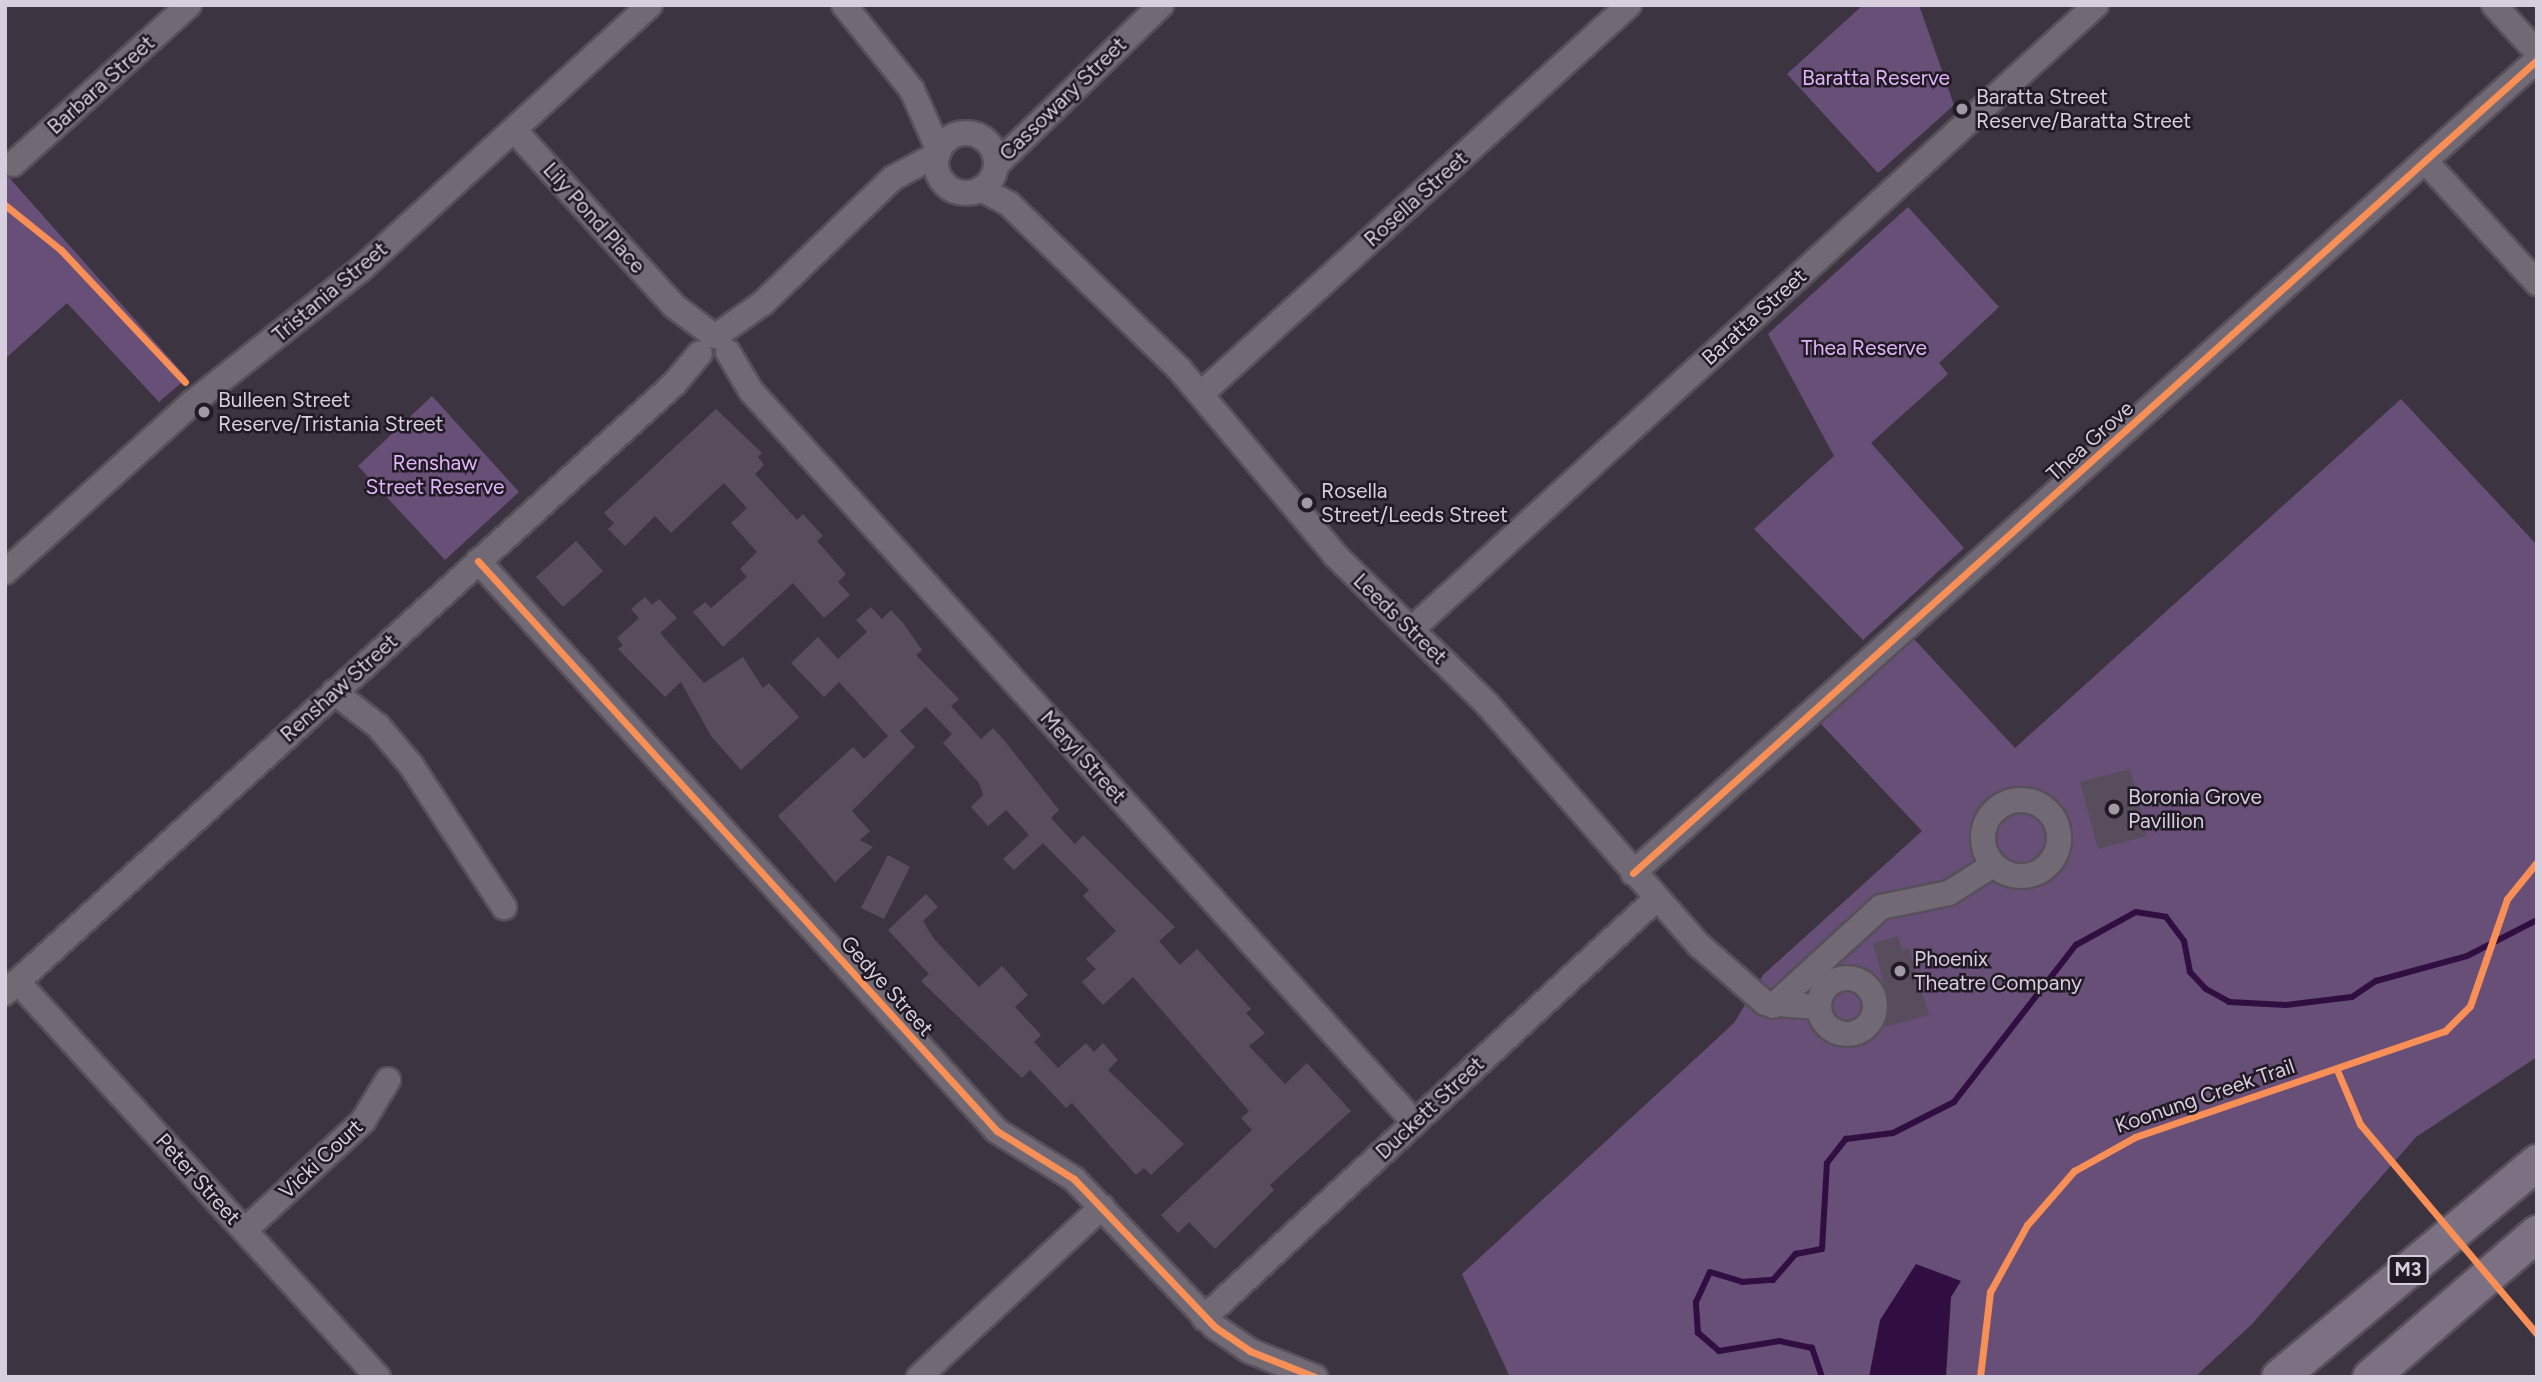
<!DOCTYPE html>
<html>
<head>
<meta charset="utf-8">
<style>
	body { margin:0 }
	#map { position:relative; width:2542px; height:1382px; overflow:hidden; background:#3d3441; font-family:Figtree,sans-serif }
	div>[style] { position:absolute }
	[style*='--x'] { left:calc(var(--x)*1px); top:calc(var(--y)*1px); width:calc(var(--w)*1px); rotate:calc(var(--a)*1deg) }
	.green>* { inset:0; background:#684f77 }
	.water>* { inset:0; background:#310e42 }
	.stream>* { height:6px; margin:-3px; padding:0 3px; transform-origin:3px; border-radius:3px; background:#310e42 }
	.building>* { inset:0; background:#584d5d }
	.roads { filter:drop-shadow(2px 0 #57505b) drop-shadow(-2px 0 #57505b) drop-shadow(0 2px #57505b) drop-shadow(0 -2px #57505b) }
	.minor>* { height:24px; margin:-12px; padding:0 12px; transform-origin:12px; border-radius:12px; background:#716a75 }
	.minor>.ring { margin:-12px; padding:0; box-sizing:content-box; background:none; border:24px solid #716a75; border-radius:50% }
	.highway>* { height:35px; margin:-17.5px; padding:0 17.5px; transform-origin:17.5px; border-radius:17.5px; background:#7c7083 }
	.cycleway>* { height:7px; margin:-3.5px; padding:0 3.5px; transform-origin:3.5px; border-radius:3.5px; background:#f78f57 }
	.dots>* { width:19px; height:19px; translate:-50% -50%; box-sizing:border-box; border:4px solid #211a25; border-radius:50% }
	span { translate:-50% -50%; white-space:nowrap; text-align:center; line-height:1.15; -webkit-text-stroke:5px #211a25; paint-order:stroke }
	.shield-label span { padding:2px 5px; background:#211a25; border:2px solid; border-radius:5px; -webkit-text-stroke-width:0 }
	.shield-label { font-size:19px; color:#d8cfde; font-weight:700 }
	.park-label { font-size:21px; color:#e0b5fa }
	.street-label { font-size:21px; color:#d8cfde }
	.poi-label { font-size:21px; color:#d8cfde }
	.left { translate:0 -50%; text-align:left }
	.frame { position:absolute; inset:0; border:7px solid #d8cfde; pointer-events:none }
</style>
</head>
<body>
<div id="map">
	<div class="green">
		<div style="clip-path:polygon(1863px 5px,1919px 5px,1954px 105px,1878px 173px,1787px 74px)"></div>
		<div style="clip-path:polygon(5px 173px,187px 378px,159px 402px,67px 303px,5px 359px)"></div>
		<div style="clip-path:polygon(1908px 207px,1999px 307px,1939px 363px,1948px 374px,1871px 443px,1964px 548px,1863px 640px,1754px 529px,1834px 456px,1768px 334px)"></div>
		<div style="clip-path:polygon(432px 396px,519px 492px,445px 560px,358px 466px)"></div>
		<div style="clip-path:polygon(2401px 399px,2537px 545px,2537px 1057px,2416px 1137px,2252px 1324px,2195px 1377px,1510px 1377px,1462px 1274px,1734px 1023px,1763px 975px,1922px 831px,1821px 724px,1914px 639px,2015px 748px)"></div>
	</div>
	<div class="water">
		<div style="clip-path:polygon(1916px 1264px,1961px 1281px,1951px 1297px,1946px 1377px,1869px 1377px,1880px 1320px)"></div>
	</div>
	<div class="stream">
		<div style="--x:1822;--y:1377;--w:31;--a:-109"></div>
		<div style="--x:1812;--y:1348;--w:33;--a:-168"></div>
		<div style="--x:1780;--y:1341;--w:62;--a:170.7"></div>
		<div style="--x:1719;--y:1351;--w:28;--a:-139"></div>
		<div style="--x:1698;--y:1333;--w:31;--a:-94"></div>
		<div style="--x:1696;--y:1302;--w:33;--a:-65"></div>
		<div style="--x:1710;--y:1272;--w:34;--a:17"></div>
		<div style="--x:1742;--y:1282;--w:31;--a:-4"></div>
		<div style="--x:1773;--y:1280;--w:35;--a:-49"></div>
		<div style="--x:1796;--y:1254;--w:26;--a:-11"></div>
		<div style="--x:1822;--y:1249;--w:86;--a:-86.7"></div>
		<div style="--x:1827;--y:1163;--w:31;--a:-52"></div>
		<div style="--x:1846;--y:1139;--w:47;--a:-7.3"></div>
		<div style="--x:1893;--y:1133;--w:68;--a:-26.9"></div>
		<div style="--x:1954;--y:1102;--w:199;--a:-52.2"></div>
		<div style="--x:2076;--y:945;--w:68;--a:-28.8"></div>
		<div style="--x:2136;--y:912;--w:30;--a:9"></div>
		<div style="--x:2166;--y:917;--w:30;--a:53"></div>
		<div style="--x:2184;--y:941;--w:32;--a:79"></div>
		<div style="--x:2190;--y:972;--w:23;--a:47"></div>
		<div style="--x:2206;--y:989;--w:26;--a:29"></div>
		<div style="--x:2229;--y:1002;--w:57;--a:3"></div>
		<div style="--x:2286;--y:1005;--w:66;--a:-6.9"></div>
		<div style="--x:2352;--y:997;--w:29;--a:-34"></div>
		<div style="--x:2376;--y:981;--w:94;--a:-15.4"></div>
		<div style="--x:2467;--y:956;--w:79;--a:-27.2"></div>
	</div>
	<div class="building">
		<div style="clip-path:polygon(716px 409px,762px 453px,758px 457px,764px 465px,755px 474px,797px 520px,803px 514px,823px 536px,817px 541px,846px 574px,838px 582px,850px 595px,824px 618px,793px 583px,723px 647px,693px 612px,705px 602px,711px 608px,747px 577px,740px 569px,757px 552px,731px 523px,747px 508px,724px 483px,671px 533px,655px 516px,625px 546px,608px 529px,614px 523px,604px 513px)"></div>
		<div style="clip-path:polygon(576px 541px,603px 571px,563px 607px,536px 577px)"></div>
		<div style="clip-path:polygon(645px 597px,652px 605px,659px 599px,677px 618px,660px 633px,704px 683px,743px 657px,763px 688px,769px 683px,799px 717px,741px 770px,711px 736px,681px 682px,665px 697px,618px 649px,623px 645px,617px 638px,639px 618px,631px 609px)"></div>
		<div style="clip-path:polygon(871px 607px,882px 619px,891px 610px,903px 623px,922px 650px,916px 655px,959px 699px,951px 706px,981px 739px,993px 728px,1004px 740px,1059px 810px,1051px 818px,1075px 844px,1083px 835px,1175px 927px,1159px 941px,1180px 965px,1197px 949px,1251px 1009px,1246px 1013px,1265px 1033px,1249px 1046px,1285px 1084px,1307px 1063px,1351px 1111px,1270px 1185px,1274px 1190px,1215px 1249px,1189px 1222px,1178px 1233px,1161px 1215px,1252px 1130px,1241px 1118px,1249px 1111px,1133px 977px,1103px 1005px,1082px 982px,1096px 969px,1086px 959px,1116px 931px,1083px 896px,1089px 890px,1043px 843px,1014px 870px,1003px 859px,1029px 835px,1006px 810px,988px 826px,971px 807px,983px 795px,979px 783px,943px 743px,952px 734px,926px 707px,900px 731px,915px 747px,852px 811px,870px 831px,860px 840px,873px 847px,835px 882px,778px 816px,853px 747px,864px 759px,888px 736px,839px 682px,824px 697px,791px 663px,818px 637px,838px 659px,867px 632px,856px 620px)"></div>
		<div style="clip-path:polygon(2130px 769px,2147px 836px,2098px 849px,2080px 782px)"></div>
		<div style="clip-path:polygon(888px 855px,910px 867px,884px 919px,861px 908px)"></div>
		<div style="clip-path:polygon(926px 894px,938px 907px,923px 921px,934px 939px,979px 987px,1002px 966px,1028px 995px,1015px 1007px,1041px 1035px,1034px 1042px,1058px 1068px,1086px 1043px,1094px 1052px,1103px 1043px,1118px 1060px,1108px 1070px,1184px 1144px,1151px 1175px,1144px 1168px,1136px 1175px,1072px 1103px,1066px 1108px,1030px 1070px,1022px 1078px,921px 981px,929px 974px,888px 930px)"></div>
		<div style="clip-path:polygon(1898px 936px,1902px 950px,1909px 948px,1929px 1015px,1886px 1027px,1874px 988px,1884px 985px,1873px 943px)"></div>
	</div>
	<div class="roads">
		<div class="minor">
			<div style="--x:844;--y:5;--w:109;--a:51.3"></div>
			<div style="--x:912;--y:90;--w:67;--a:66.1"></div>
			<div style="--x:2494;--y:5;--w:64;--a:47.5"></div>
			<div style="--x:514;--y:130;--w:238;--a:47.7"></div>
			<div style="--x:674;--y:306;--w:50;--a:36.9"></div>
			<div class="ring" style="left:936px;top:133px;width:36px;height:36px"></div>
			<div style="--x:2425;--y:161;--w:166;--a:47.4"></div>
			<div style="--x:13;--y:164;--w:237;--a:-42.1"></div>
			<div style="--x:996;--y:165;--w:230;--a:-44.1"></div>
			<div style="--x:981;--y:189;--w:32;--a:28"></div>
			<div style="--x:1009;--y:204;--w:238;--a:44.1"></div>
			<div style="--x:1180;--y:370;--w:241;--a:50"></div>
			<div style="--x:1335;--y:555;--w:214;--a:44.4"></div>
			<div style="--x:1488;--y:705;--w:320;--a:48.7"></div>
			<div style="--x:1699;--y:945;--w:88;--a:41.3"></div>
			<div style="--x:1765;--y:1003;--w:54;--a:4.2"></div>
			<div style="--x:716;--y:336;--w:57;--a:-35.1"></div>
			<div style="--x:763;--y:303;--w:180;--a:-43.9"></div>
			<div style="--x:893;--y:178;--w:51;--a:-28.1"></div>
			<div style="--x:728;--y:352;--w:45;--a:59.5"></div>
			<div style="--x:751;--y:391;--w:988;--a:47.79"></div>
			<div style="--x:1202;--y:393;--w:577;--a:-42.26"></div>
			<div style="--x:478;--y:561;--w:771;--a:47.68"></div>
			<div style="--x:997;--y:1131;--w:91;--a:31.9"></div>
			<div style="--x:1074;--y:1179;--w:204;--a:46.4"></div>
			<div style="--x:1215;--y:1327;--w:42;--a:34.4"></div>
			<div style="--x:1250;--y:1351;--w:70;--a:21.8"></div>
			<div style="--x:5;--y:572;--w:252;--a:-42.1"></div>
			<div style="--x:192;--y:403;--w:216;--a:-38.4"></div>
			<div style="--x:361;--y:269;--w:391;--a:-42.4"></div>
			<div style="--x:1412;--y:629;--w:926;--a:-42.37"></div>
			<div style="--x:334;--y:692;--w:56;--a:37.7"></div>
			<div style="--x:378;--y:726;--w:51;--a:49.8"></div>
			<div style="--x:411;--y:765;--w:170;--a:56.8"></div>
			<div class="ring" style="left:1983px;top:800px;width:52px;height:52px"></div>
			<div style="--x:1633;--y:873;--w:1216;--a:-41.97"></div>
			<div class="ring" style="left:1819px;top:978px;width:32px;height:32px"></div>
			<div style="--x:17;--y:981;--w:536;--a:47.65"></div>
			<div style="--x:5;--y:993;--w:905;--a:-42.31"></div>
			<div style="--x:674;--y:384;--w:40;--a:-50"></div>
			<div style="--x:1773;--y:1006;--w:147;--a:-42.5"></div>
			<div style="--x:1881;--y:907;--w:69;--a:-11.6"></div>
			<div style="--x:1949;--y:893;--w:52;--a:-32.5"></div>
			<div style="--x:245;--y:1230;--w:161;--a:-42.7"></div>
			<div style="--x:363;--y:1121;--w:48;--a:-58.6"></div>
			<div style="--x:1204;--y:1318;--w:616;--a:-42.83"></div>
			<div style="--x:919;--y:1377;--w:250;--a:-42.9"></div>
		</div>
		<div class="highway">
			<div style="--x:2279;--y:1377;--w:336;--a:-39.8"></div>
			<div style="--x:2370;--y:1377;--w:221;--a:-40.8"></div>
		</div>
	</div>
	<div class="cycleway">
		<div style="--x:5;--y:205;--w:72;--a:38.8"></div>
		<div style="--x:61;--y:250;--w:181;--a:46.8"></div>
		<div style="--x:478;--y:561;--w:771;--a:47.68"></div>
		<div style="--x:997;--y:1131;--w:91;--a:31.9"></div>
		<div style="--x:1074;--y:1179;--w:204;--a:46.4"></div>
		<div style="--x:1215;--y:1327;--w:42;--a:34.4"></div>
		<div style="--x:1250;--y:1351;--w:70;--a:21.8"></div>
		<div style="--x:1633;--y:873;--w:1216;--a:-41.97"></div>
		<div style="--x:2337;--y:1070;--w:59;--a:66.9"></div>
		<div style="--x:2360;--y:1124;--w:275;--a:49.9"></div>
		<div style="--x:1980;--y:1377;--w:86;--a:-83.3"></div>
		<div style="--x:1990;--y:1292;--w:77;--a:-61.1"></div>
		<div style="--x:2027;--y:1225;--w:72;--a:-49"></div>
		<div style="--x:2074;--y:1171;--w:70;--a:-29.1"></div>
		<div style="--x:2135;--y:1137;--w:328;--a:-18.9"></div>
		<div style="--x:2445;--y:1031;--w:35;--a:-45"></div>
		<div style="--x:2470;--y:1006;--w:113;--a:-70.9"></div>
		<div style="--x:2507;--y:899;--w:48;--a:-51"></div>
	</div>
	<div class="dots">
		<div style="left:1962px;top:109px;background:#a299a7"></div>
		<div style="left:204px;top:412px;background:#a299a7"></div>
		<div style="left:1307px;top:503px;background:#a299a7"></div>
		<div style="left:2114px;top:809px;background:#a299a7"></div>
		<div style="left:1900px;top:971px;background:#a299a7"></div>
	</div>
	<div class="shield-label">
		<span style="left:2408px;top:1270px">M3</span>
	</div>
	<div class="park-label">
		<span style="left:1876px;top:78px">Baratta Reserve</span>
		<span style="left:1864px;top:348px">Thea Reserve</span>
		<span style="left:435px;top:475px">Renshaw<br>Street Reserve</span>
	</div>
	<div class="street-label">
		<span style="left:101px;top:85px;rotate:-42deg">Barbara Street</span>
		<span style="left:1063px;top:99px;rotate:-44deg">Cassowary Street</span>
		<span style="left:1416px;top:199px;rotate:-42deg">Rosella Street</span>
		<span style="left:594px;top:218px;rotate:48deg">Lily Pond Place</span>
		<span style="left:330px;top:292px;rotate:-40deg">Tristania Street</span>
		<span style="left:1754px;top:317px;rotate:-42deg">Baratta Street</span>
		<span style="left:2090px;top:441px;rotate:-42deg">Thea Grove</span>
		<span style="left:1400px;top:619px;rotate:44deg">Leeds Street</span>
		<span style="left:339px;top:688px;rotate:-42deg">Renshaw Street</span>
		<span style="left:1083px;top:757px;rotate:48deg">Meryl Street</span>
		<span style="left:887px;top:986px;rotate:48deg">Gedye Street</span>
		<span style="left:2205px;top:1096px;rotate:-19deg">Koonung Creek Trail</span>
		<span style="left:1430px;top:1108px;rotate:-43deg">Duckett Street</span>
		<span style="left:321px;top:1159px;rotate:-43deg">Vicki Court</span>
		<span style="left:198px;top:1179px;rotate:48deg">Peter Street</span>
	</div>
	<div class="poi-label">
		<span class="left" style="left:1976px;top:109px">Baratta Street<br>Reserve/Baratta Street</span>
		<span class="left" style="left:218px;top:412px">Bulleen Street<br>Reserve/Tristania Street</span>
		<span class="left" style="left:1321px;top:503px">Rosella<br>Street/Leeds Street</span>
		<span class="left" style="left:2128px;top:809px">Boronia Grove<br>Pavillion</span>
		<span class="left" style="left:1914px;top:971px">Phoenix<br>Theatre Company</span>
	</div>
	<div class="frame"></div>
</div>
</body>
</html>
